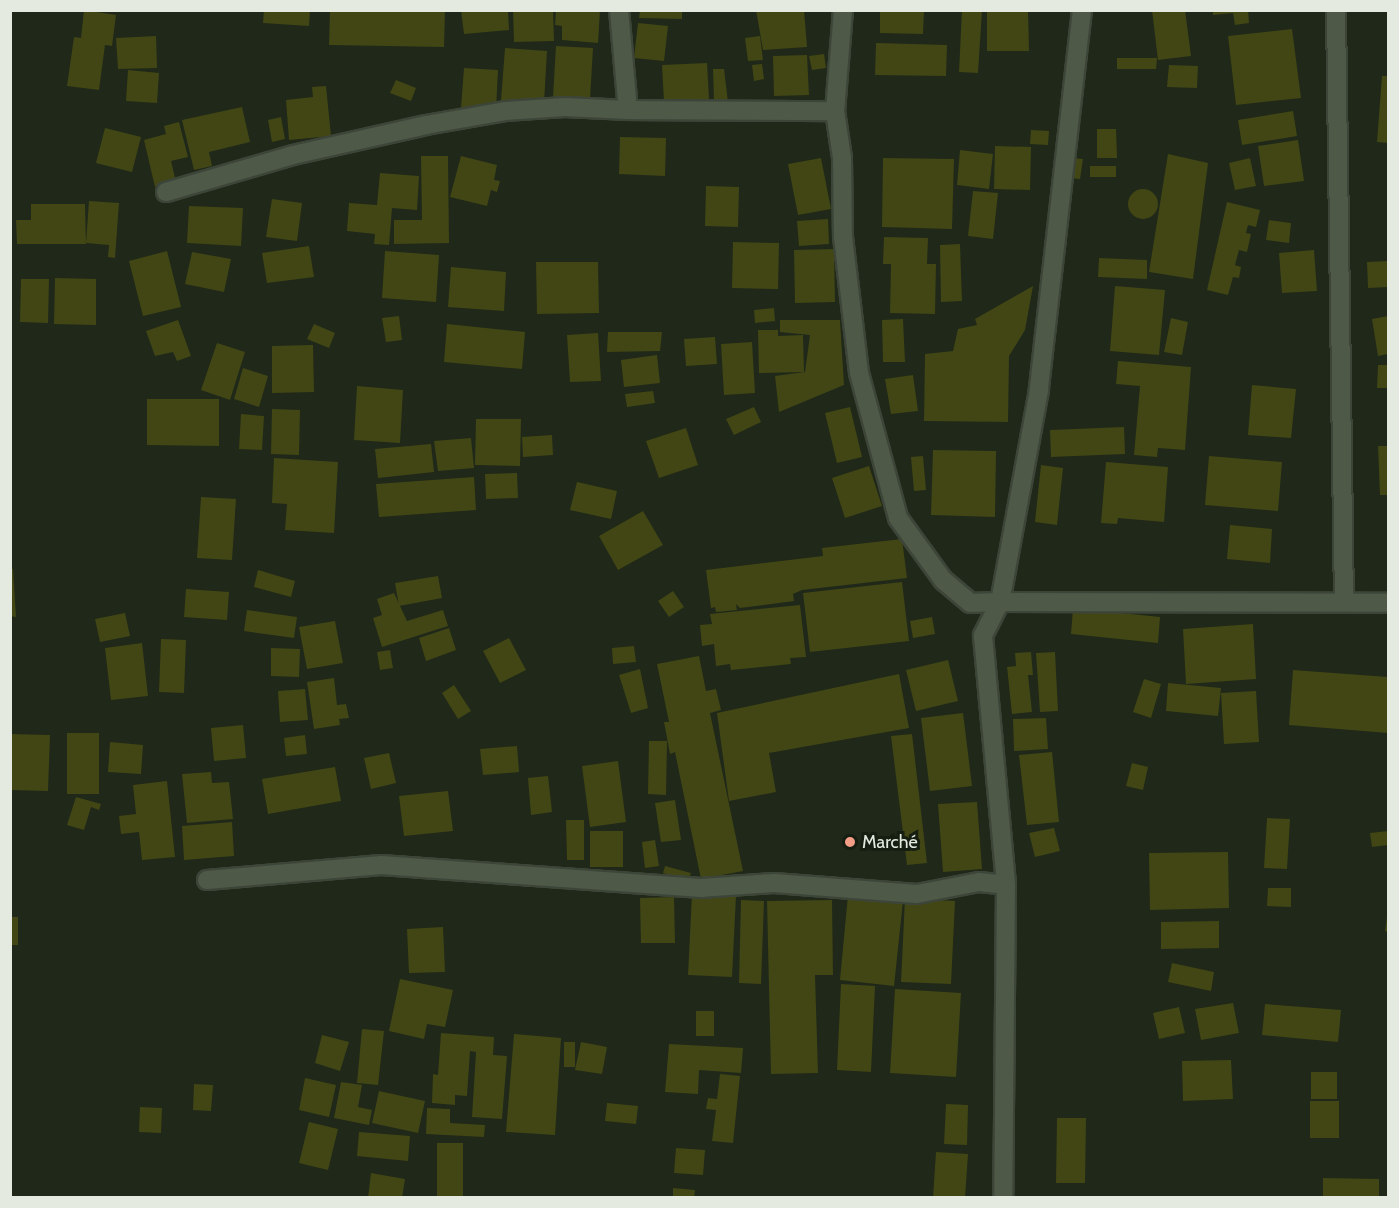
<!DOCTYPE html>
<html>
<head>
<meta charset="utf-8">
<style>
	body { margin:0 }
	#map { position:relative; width:1399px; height:1208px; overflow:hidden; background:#1f2819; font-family:Cabin,sans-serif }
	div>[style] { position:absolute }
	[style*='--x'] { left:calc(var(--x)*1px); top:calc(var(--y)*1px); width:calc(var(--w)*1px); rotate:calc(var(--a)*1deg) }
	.building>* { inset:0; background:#414614 }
	.round { border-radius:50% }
	.roads { filter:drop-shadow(2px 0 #3d4539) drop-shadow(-2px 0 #3d4539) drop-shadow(0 2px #3d4539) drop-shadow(0 -2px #3d4539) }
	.street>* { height:18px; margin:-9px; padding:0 9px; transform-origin:9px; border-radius:9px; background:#4e5948 }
	.dots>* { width:16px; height:16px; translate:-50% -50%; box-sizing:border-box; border:3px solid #151e10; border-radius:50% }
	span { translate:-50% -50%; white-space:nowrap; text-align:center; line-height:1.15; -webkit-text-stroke:6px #151e10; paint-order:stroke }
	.poi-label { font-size:18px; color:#e4eae0 }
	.left { translate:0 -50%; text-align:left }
	.frame { position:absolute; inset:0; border:12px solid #e4eae0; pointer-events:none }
</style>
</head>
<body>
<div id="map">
	<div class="building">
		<div style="clip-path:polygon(84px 10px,116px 15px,112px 46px,105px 45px,99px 90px,67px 86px,74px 37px,81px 38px)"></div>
		<div style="clip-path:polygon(264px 10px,310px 10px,309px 26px,263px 23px)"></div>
		<div style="clip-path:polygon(330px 10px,445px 10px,444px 47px,329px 45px)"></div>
		<div style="clip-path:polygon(461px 10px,508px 10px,509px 30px,464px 34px)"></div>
		<div style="clip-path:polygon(513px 10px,553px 10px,554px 41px,514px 42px)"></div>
		<div style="clip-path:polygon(556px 10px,600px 10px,598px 43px,562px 40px,562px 26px,555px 25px)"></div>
		<div style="clip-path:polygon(640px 10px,682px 10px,682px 19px,639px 18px)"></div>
		<div style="clip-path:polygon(756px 10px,804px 10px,807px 47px,763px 50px)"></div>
		<div style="clip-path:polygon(880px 10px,924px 10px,923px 34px,880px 33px)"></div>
		<div style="clip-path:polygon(962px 10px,982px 10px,978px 73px,959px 72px)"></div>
		<div style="clip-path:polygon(987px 10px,1028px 10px,1029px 51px,987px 51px)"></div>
		<div style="clip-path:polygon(1152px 10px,1185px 10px,1191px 56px,1158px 60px)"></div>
		<div style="clip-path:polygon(1213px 10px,1248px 10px,1249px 23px,1235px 25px,1233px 13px,1213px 15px)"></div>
		<div style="clip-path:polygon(638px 23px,668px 26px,664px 61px,634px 58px)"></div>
		<div style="clip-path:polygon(1292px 29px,1301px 98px,1236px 105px,1228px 36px)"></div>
		<div style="clip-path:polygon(156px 36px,157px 68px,118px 69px,116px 38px)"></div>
		<div style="clip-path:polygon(760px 36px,763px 60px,748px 61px,745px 38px)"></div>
		<div style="clip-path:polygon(876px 43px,947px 45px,946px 76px,875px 75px)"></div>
		<div style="clip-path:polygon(556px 46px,593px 48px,590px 99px,553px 97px)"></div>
		<div style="clip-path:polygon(505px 48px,547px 51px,544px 103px,501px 100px)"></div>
		<div style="clip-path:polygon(824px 54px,826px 68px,812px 70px,809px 56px)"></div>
		<div style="clip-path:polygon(807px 55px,809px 95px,774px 96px,773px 56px)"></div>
		<div style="clip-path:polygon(1117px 58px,1157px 58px,1156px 69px,1117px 69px)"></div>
		<div style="clip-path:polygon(707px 63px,709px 99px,664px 102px,662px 65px)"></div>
		<div style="clip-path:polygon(762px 64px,764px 79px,754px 81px,752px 65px)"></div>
		<div style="clip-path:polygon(1169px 65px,1198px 66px,1197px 88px,1167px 87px)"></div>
		<div style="clip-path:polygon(464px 68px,498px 70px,496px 110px,461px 108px)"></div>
		<div style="clip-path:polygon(713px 69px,724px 69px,728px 102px,714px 102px)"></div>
		<div style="clip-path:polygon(128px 70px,159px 73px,157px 103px,126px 101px)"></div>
		<div style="clip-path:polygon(1382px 76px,1388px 76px,1388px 143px,1377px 142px)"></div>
		<div style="clip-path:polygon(396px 80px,416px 88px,411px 101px,390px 93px)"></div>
		<div style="clip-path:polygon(326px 86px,331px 136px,289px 140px,286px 100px,313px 97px,312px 87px)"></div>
		<div style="clip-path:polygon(242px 107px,250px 142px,209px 152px,212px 166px,194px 170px,182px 120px)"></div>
		<div style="clip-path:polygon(1293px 111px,1297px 136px,1242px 145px,1238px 120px)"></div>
		<div style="clip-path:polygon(281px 117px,285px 139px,272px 142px,268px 120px)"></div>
		<div style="clip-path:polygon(179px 122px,188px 157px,171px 161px,176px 182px,155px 187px,144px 140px,166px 134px,164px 126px)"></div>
		<div style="clip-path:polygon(105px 128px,141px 137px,132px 172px,96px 163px)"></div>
		<div style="clip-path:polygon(1097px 129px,1116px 129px,1117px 158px,1097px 158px)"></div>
		<div style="clip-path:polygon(1031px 130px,1049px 131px,1048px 145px,1030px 144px)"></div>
		<div style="clip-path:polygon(620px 137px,666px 138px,665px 176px,619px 174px)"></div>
		<div style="clip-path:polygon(1298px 140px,1304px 181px,1264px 186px,1258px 146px)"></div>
		<div style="clip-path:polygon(995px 146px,1031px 147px,1030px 190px,994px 189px)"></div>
		<div style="clip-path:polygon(960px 150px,993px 154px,989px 189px,957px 185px)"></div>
		<div style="clip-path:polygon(1168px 154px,1208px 163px,1193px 279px,1149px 272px)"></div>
		<div style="clip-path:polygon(421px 156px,448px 156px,449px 243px,394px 244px,394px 220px,422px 220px)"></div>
		<div style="clip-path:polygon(461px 156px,497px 165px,494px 180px,500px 181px,497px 192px,491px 190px,487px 206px,450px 197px)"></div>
		<div style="clip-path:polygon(821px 158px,831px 209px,798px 215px,788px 164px)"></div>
		<div style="clip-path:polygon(883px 158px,954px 159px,952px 229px,882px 227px)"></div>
		<div style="clip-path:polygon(1072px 158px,1083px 159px,1080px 179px,1068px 178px)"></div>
		<div style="clip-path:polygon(1250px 158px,1256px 186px,1235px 190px,1229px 163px)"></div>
		<div style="clip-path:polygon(1090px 166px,1116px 166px,1116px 177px,1090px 177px)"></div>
		<div style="clip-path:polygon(380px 173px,419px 176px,417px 210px,392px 208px,389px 245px,374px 244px,375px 234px,347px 231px,349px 203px,377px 205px)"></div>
		<div style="clip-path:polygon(706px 186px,739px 187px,738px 227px,705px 226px)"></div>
		<div class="round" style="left:1128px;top:189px;width:30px;height:30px"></div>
		<div style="clip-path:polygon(973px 191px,998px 193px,993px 239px,968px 236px)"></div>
		<div style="clip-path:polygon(272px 199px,302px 203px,297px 241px,266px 237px)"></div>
		<div style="clip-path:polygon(89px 201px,119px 203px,115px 258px,108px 257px,109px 245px,86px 243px)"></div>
		<div style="clip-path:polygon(1227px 202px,1260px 210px,1256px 227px,1248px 225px,1246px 233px,1251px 234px,1247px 252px,1239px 250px,1235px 265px,1241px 267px,1239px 278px,1233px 277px,1228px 295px,1207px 290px)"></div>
		<div style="clip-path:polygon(31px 204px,85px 204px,86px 244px,17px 244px,16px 220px,31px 220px)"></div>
		<div style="clip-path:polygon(189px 206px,243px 208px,241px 246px,187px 243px)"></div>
		<div style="clip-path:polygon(828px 219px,829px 244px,799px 246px,797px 221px)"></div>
		<div style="clip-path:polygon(1269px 220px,1291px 223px,1289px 243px,1266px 240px)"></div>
		<div style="clip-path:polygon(884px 237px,928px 238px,927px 264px,936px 264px,935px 314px,890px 313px,891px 264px,883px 264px)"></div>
		<div style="clip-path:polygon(733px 242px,779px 243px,778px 289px,732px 288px)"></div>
		<div style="clip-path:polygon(960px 244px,962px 301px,941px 302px,940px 245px)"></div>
		<div style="clip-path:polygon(309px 246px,314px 277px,267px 283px,262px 253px)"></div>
		<div style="clip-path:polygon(834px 249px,835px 302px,795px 303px,794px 250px)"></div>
		<div style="clip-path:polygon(1314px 250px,1317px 291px,1282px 293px,1279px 253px)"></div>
		<div style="clip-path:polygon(167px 251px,181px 307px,143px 316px,129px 261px)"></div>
		<div style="clip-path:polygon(385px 251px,439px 255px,436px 302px,382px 298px)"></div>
		<div style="clip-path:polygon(192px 252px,231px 259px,224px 292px,185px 284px)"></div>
		<div style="clip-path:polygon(1099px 258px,1147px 260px,1147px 279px,1098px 277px)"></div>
		<div style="clip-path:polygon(1388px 261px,1388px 287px,1368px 288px,1367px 262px)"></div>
		<div style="clip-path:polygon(536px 262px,598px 262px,599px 313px,537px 314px)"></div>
		<div style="clip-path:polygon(451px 267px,506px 272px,504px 311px,448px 307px)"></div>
		<div style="clip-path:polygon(55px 278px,96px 279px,96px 325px,54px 324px)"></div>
		<div style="clip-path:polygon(21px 279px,49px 279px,48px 323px,20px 322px)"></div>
		<div style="clip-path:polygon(1033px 286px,1025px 330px,1009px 356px,1008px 422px,924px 421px,925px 354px,953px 351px,958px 329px,977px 325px,975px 319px)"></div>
		<div style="clip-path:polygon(1115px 286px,1165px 290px,1159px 355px,1110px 351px)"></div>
		<div style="clip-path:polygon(774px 308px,775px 321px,755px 323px,754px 310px)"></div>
		<div style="clip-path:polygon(399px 316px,402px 340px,386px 342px,382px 318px)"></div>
		<div style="clip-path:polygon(1388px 316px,1388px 354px,1378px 356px,1372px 319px)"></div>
		<div style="clip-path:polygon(1171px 318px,1188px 322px,1182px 355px,1164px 352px)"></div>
		<div style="clip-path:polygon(903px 319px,905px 362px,883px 362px,882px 320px)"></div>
		<div style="clip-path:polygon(178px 320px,191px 356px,177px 361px,173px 352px,155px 356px,146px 331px)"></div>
		<div style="clip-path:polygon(780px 320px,840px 320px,844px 385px,779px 412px,775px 376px,805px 372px,810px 335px,780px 332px)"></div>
		<div style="clip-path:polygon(314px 324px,335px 333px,329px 348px,307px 339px)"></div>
		<div style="clip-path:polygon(447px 324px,525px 332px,522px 369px,444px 362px)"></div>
		<div style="clip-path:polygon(758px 330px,778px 330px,778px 336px,803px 335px,804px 372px,759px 373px)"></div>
		<div style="clip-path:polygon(608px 332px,662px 332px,660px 351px,607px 352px)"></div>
		<div style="clip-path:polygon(598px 333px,601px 381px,570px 382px,567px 335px)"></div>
		<div style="clip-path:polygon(715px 337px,717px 364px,686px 366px,684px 339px)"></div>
		<div style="clip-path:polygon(752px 342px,755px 393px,724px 395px,721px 344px)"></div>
		<div style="clip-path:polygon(217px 343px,245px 352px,230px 400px,201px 390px)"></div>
		<div style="clip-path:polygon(313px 345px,314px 392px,272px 393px,272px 346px)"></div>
		<div style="clip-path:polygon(657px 355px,660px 383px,624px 387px,621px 360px)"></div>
		<div style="clip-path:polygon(1118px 361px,1191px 367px,1185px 450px,1158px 448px,1157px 457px,1134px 455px,1140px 386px,1116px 384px)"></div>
		<div style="clip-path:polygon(1378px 365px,1388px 365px,1388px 388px,1377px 388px)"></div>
		<div style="clip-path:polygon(243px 368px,268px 376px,259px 407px,234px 399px)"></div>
		<div style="clip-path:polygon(913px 375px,918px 411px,891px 414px,885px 379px)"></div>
		<div style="clip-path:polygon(1252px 385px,1296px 389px,1291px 438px,1248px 435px)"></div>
		<div style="clip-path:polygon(357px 386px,403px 390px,400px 443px,354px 440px)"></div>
		<div style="clip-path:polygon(653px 391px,655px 403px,627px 407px,625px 394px)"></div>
		<div style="clip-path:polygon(147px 399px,219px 399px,219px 446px,147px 445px)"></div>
		<div style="clip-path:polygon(754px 407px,761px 422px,734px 435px,726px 419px)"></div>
		<div style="clip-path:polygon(850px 407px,862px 457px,837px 463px,825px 413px)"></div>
		<div style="clip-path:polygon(272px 409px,300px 410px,299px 455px,271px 454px)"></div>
		<div style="clip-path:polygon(241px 414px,264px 416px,262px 450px,239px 449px)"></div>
		<div style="clip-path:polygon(476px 419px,521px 419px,520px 466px,475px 465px)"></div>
		<div style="clip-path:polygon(1124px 427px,1125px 454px,1051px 457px,1050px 430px)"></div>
		<div style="clip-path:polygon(686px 428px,698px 465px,659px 478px,646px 441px)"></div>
		<div style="clip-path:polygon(552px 435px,553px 455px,523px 457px,522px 437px)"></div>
		<div style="clip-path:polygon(471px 438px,474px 468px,438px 471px,434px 441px)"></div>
		<div style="clip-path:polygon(431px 444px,434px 472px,378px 478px,375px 449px)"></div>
		<div style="clip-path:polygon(1378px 446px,1388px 446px,1388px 495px,1380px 495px)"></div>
		<div style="clip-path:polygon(933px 450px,996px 451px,995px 517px,931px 515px)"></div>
		<div style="clip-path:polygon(923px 456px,926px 490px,914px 491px,911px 457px)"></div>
		<div style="clip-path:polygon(1209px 456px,1282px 462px,1278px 511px,1205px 505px)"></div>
		<div style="clip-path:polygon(274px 458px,338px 462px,334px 533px,285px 530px,287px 504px,272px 503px)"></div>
		<div style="clip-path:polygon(1106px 462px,1168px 467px,1164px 522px,1118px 518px,1117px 524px,1101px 523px)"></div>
		<div style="clip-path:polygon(1041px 465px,1063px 468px,1057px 525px,1035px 522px)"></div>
		<div style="clip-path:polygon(869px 466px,882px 506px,845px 518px,832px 478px)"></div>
		<div style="clip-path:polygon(517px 473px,518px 498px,486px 499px,485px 474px)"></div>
		<div style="clip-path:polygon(474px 477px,476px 510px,379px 517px,376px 484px)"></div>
		<div style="clip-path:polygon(577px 482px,617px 491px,611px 519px,570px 510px)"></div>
		<div style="clip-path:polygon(201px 497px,236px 499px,232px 560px,197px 558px)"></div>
		<div style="clip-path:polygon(643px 511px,663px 545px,618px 570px,599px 536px)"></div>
		<div style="clip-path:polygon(1230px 525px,1272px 529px,1270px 563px,1227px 559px)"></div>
		<div style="clip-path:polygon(902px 539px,907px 578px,802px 590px,793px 594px,794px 601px,740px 608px,736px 604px,737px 610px,716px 612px,715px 607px,711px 608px,706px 570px,823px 556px,822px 548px)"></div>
		<div style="clip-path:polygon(10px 568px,13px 569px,16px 617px,10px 616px)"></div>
		<div style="clip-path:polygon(258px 570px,295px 581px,291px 597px,254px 587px)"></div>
		<div style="clip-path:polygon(438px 576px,442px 598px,399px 606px,395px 583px)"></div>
		<div style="clip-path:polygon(902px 582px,909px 641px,810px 652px,803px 593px)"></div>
		<div style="clip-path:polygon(186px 589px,229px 592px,227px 620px,184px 617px)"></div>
		<div style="clip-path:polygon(673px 591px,684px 607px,669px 617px,658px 601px)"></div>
		<div style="clip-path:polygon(394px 593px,407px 621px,443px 610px,448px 626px,382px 647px,373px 618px,382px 615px,377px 599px)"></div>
		<div style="clip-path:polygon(800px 605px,806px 657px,790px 658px,791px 664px,731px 670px,730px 664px,716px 666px,714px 644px,702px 646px,700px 625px,712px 624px,710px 614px)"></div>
		<div style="clip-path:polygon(1073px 608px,1160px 617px,1158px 643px,1071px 634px)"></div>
		<div style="clip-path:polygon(247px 610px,297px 617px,294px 638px,244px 631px)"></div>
		<div style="clip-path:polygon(125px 613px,130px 636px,100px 642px,95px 619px)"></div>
		<div style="clip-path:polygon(932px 617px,935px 634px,913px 638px,910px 621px)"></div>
		<div style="clip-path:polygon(335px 621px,343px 663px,307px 669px,299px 627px)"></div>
		<div style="clip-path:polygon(1253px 624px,1256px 679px,1186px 684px,1183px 629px)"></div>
		<div style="clip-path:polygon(449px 628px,456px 650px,426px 661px,419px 638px)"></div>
		<div style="clip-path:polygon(509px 638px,526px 670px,500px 683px,483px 651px)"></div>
		<div style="clip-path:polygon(161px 639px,186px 640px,184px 693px,159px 692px)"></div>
		<div style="clip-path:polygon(142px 643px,148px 696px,111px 700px,105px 648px)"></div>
		<div style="clip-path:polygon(634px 646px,636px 662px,613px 664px,612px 648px)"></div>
		<div style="clip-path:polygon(271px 648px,300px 649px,299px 677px,271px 676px)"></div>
		<div style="clip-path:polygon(390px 650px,393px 668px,380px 670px,377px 652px)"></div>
		<div style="clip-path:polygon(1031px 652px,1033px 675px,1028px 675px,1032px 712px,1012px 714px,1007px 667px,1016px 666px,1015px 653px)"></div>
		<div style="clip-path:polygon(1055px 652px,1058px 711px,1040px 712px,1036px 653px)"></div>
		<div style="clip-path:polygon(699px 656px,706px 691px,716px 689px,721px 710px,710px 713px,743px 871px,701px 879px,675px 752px,670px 754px,664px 722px,669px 722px,657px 664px)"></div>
		<div style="clip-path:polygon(948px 660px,958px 701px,916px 711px,906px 670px)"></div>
		<div style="clip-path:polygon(640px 669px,648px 708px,631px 713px,619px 675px)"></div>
		<div style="clip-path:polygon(1293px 670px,1388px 677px,1388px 733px,1289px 725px)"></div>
		<div style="clip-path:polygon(899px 674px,909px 728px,769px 753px,776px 792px,729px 801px,717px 713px)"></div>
		<div style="clip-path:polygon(334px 678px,337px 705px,346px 704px,349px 718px,339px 719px,340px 725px,314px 729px,307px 682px)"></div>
		<div style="clip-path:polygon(1144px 679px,1161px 684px,1151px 718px,1133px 712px)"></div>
		<div style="clip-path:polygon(1168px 683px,1221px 688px,1218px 716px,1166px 711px)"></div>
		<div style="clip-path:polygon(454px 685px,471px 711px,458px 719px,442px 693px)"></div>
		<div style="clip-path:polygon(305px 689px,308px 720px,280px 722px,278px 691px)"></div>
		<div style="clip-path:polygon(1256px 691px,1259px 742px,1224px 744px,1221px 693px)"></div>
		<div style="clip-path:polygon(963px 713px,972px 786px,930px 791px,921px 718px)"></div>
		<div style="clip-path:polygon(1046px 718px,1048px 749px,1014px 751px,1013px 719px)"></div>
		<div style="clip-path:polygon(243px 725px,246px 758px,214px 761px,211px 728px)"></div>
		<div style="clip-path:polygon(67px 733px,99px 733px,99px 794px,67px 794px)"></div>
		<div style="clip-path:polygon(10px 734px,50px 735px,48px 791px,10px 790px)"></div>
		<div style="clip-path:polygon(912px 734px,927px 863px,907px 865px,891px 736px)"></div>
		<div style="clip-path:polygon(305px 735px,307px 754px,286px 756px,284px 738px)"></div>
		<div style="clip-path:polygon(649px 741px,667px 741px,666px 795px,648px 794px)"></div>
		<div style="clip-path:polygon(110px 742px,143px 745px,141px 774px,108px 772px)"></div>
		<div style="clip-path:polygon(517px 746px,519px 772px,483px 775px,480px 749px)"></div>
		<div style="clip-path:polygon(1052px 752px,1059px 822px,1027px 825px,1019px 755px)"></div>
		<div style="clip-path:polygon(389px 753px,396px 783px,371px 789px,364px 758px)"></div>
		<div style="clip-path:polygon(618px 761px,626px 822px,590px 827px,582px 766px)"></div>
		<div style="clip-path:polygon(1132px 763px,1148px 767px,1143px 790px,1126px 786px)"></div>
		<div style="clip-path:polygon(335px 767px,341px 801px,268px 814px,262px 779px)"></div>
		<div style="clip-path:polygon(211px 772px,212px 783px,229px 782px,233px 819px,187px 823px,182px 774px)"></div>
		<div style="clip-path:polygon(548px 776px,552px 812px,531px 815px,528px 778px)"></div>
		<div style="clip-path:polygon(167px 781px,175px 857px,142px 860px,139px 832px,121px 834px,119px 816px,136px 814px,133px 785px)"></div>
		<div style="clip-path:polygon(448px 791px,453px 831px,404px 836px,399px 796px)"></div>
		<div style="clip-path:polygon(76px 797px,101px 804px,99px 810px,91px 807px,84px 830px,67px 825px)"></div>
		<div style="clip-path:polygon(675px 800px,681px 840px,661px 842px,655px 803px)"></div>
		<div style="clip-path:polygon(977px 802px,982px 869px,943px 872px,938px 804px)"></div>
		<div style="clip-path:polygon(1267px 818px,1290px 819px,1287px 869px,1264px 868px)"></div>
		<div style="clip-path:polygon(566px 820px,584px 820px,584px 860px,567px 860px)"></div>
		<div style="clip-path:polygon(232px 822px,234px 856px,184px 860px,182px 826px)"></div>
		<div style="clip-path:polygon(1054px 828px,1060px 851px,1035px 857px,1029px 833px)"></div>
		<div style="clip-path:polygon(590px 831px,623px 831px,623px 867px,590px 867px)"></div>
		<div style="clip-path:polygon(1388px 831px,1388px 845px,1372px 847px,1370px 833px)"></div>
		<div style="clip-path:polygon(655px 840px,659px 866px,645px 868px,642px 842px)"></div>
		<div style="clip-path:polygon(1228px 852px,1229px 908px,1150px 910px,1149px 853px)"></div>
		<div style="clip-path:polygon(665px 866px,691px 873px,688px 881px,663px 873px)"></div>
		<div style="clip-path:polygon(1268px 888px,1291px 888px,1291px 907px,1267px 906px)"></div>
		<div style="clip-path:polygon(692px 894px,736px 896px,732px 977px,688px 975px)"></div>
		<div style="clip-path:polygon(848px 895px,903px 901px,894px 986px,840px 980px)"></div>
		<div style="clip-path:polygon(674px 897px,675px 943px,641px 943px,640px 898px)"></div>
		<div style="clip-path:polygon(905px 898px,955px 901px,951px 984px,901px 982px)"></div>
		<div style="clip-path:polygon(741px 900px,764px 901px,761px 984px,739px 983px)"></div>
		<div style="clip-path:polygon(832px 900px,833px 975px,815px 975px,818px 1073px,771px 1074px,767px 901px)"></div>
		<div style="clip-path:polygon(10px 917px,18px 917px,18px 945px,10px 945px)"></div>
		<div style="clip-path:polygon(1387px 917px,1388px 917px,1388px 932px,1385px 931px)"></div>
		<div style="clip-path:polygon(1219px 921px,1219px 948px,1161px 949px,1161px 922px)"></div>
		<div style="clip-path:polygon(443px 927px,445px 972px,409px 973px,407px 929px)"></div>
		<div style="clip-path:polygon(1172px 963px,1214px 972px,1211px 991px,1168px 982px)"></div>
		<div style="clip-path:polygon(400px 979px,453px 990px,445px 1027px,427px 1024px,424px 1039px,389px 1031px)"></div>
		<div style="clip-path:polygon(841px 984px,875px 986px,871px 1072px,837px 1070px)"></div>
		<div style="clip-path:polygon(895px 989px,961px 993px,956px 1077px,890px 1073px)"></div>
		<div style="clip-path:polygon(1233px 1003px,1239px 1033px,1201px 1040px,1195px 1009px)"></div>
		<div style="clip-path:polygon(1265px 1004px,1341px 1010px,1338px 1042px,1262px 1035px)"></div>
		<div style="clip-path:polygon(1179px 1007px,1185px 1033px,1159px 1039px,1153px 1013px)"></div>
		<div style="clip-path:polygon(696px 1011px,714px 1011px,714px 1036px,696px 1036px)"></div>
		<div style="clip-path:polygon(362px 1029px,384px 1031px,378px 1085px,357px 1083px)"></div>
		<div style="clip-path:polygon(441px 1033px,494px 1037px,493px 1055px,507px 1056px,502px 1119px,472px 1117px,476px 1052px,470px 1051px,467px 1096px,455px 1095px,455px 1105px,432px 1103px,433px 1074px,438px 1075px)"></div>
		<div style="clip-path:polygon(514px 1034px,561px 1038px,555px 1135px,506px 1132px)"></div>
		<div style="clip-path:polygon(322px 1035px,349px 1042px,340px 1071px,315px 1063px)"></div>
		<div style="clip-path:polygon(564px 1042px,575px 1042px,575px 1067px,564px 1067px)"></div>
		<div style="clip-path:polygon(581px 1042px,607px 1047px,602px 1074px,575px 1070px)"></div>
		<div style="clip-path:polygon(669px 1044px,743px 1048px,741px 1073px,699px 1070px,698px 1094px,665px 1092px)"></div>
		<div style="clip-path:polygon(1231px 1060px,1233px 1099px,1183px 1101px,1182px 1061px)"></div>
		<div style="clip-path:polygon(1311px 1072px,1337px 1072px,1337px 1099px,1311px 1099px)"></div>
		<div style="clip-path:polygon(720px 1074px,740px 1076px,733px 1143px,712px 1141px,716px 1110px,706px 1109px,708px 1098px,717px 1099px)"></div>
		<div style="clip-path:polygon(305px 1078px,336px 1085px,329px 1117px,299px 1110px)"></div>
		<div style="clip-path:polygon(341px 1082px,362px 1085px,358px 1107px,372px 1110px,369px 1125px,334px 1118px)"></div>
		<div style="clip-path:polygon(194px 1084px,213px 1085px,211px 1111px,193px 1110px)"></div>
		<div style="clip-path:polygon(379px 1091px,425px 1101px,418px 1133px,372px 1123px)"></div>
		<div style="clip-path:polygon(1310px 1101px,1339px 1101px,1339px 1138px,1310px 1138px)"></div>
		<div style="clip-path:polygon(607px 1103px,638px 1106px,636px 1124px,605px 1121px)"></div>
		<div style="clip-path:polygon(946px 1104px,968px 1105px,967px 1145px,944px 1144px)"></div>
		<div style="clip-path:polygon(140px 1107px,162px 1108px,161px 1133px,139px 1132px)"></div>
		<div style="clip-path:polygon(427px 1108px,450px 1109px,450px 1123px,485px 1125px,484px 1137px,426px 1134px)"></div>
		<div style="clip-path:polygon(1057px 1118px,1086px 1118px,1085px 1183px,1056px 1183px)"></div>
		<div style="clip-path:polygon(309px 1122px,338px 1129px,328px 1170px,299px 1163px)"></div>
		<div style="clip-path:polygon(359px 1132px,410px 1136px,408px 1161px,357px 1156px)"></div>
		<div style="clip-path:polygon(437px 1143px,463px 1143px,463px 1198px,437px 1198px)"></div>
		<div style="clip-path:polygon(676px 1148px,705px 1150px,703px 1175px,674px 1173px)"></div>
		<div style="clip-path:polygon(936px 1152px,968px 1154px,965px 1198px,933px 1198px)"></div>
		<div style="clip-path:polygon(371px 1173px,405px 1179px,402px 1198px,368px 1198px)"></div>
		<div style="clip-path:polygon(1323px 1178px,1379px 1179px,1379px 1198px,1323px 1198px)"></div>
		<div style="clip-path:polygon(673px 1188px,695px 1190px,694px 1198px,673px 1198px)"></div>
	</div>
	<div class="roads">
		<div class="street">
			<div style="--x:619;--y:10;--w:100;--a:84.9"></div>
			<div style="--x:628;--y:110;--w:207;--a:0.3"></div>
			<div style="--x:843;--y:10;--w:101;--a:94.5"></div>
			<div style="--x:835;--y:111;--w:48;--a:81.5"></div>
			<div style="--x:842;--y:158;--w:79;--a:89.3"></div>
			<div style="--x:843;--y:237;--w:137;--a:83.3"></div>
			<div style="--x:859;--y:373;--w:150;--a:74.9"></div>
			<div style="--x:898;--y:518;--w:77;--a:54"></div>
			<div style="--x:943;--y:580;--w:35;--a:40"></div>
			<div style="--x:970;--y:603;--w:30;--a:-2"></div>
			<div style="--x:1000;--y:602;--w:38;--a:117"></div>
			<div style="--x:983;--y:636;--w:250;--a:84.7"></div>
			<div style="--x:1006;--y:885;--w:313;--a:90.5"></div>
			<div style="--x:1082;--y:10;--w:382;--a:96.5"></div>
			<div style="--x:1039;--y:390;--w:216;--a:100.4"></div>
			<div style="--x:1000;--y:602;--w:388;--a:0.1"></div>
			<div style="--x:1336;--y:10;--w:592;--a:89.23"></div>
			<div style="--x:166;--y:192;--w:132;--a:-16.2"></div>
			<div style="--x:293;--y:155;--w:136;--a:-12.7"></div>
			<div style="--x:426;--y:125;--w:80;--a:-10"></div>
			<div style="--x:505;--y:111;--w:60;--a:-3.8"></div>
			<div style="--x:565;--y:107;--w:63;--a:2.7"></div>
			<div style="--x:207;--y:880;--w:175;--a:-4.9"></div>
			<div style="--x:381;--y:865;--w:321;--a:4.1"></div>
			<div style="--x:701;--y:888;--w:73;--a:-3.9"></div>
			<div style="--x:774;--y:883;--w:143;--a:4.4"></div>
			<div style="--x:917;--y:894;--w:63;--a:-11"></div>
			<div style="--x:979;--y:882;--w:27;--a:6"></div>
		</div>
	</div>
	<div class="dots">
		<div style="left:850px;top:842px;background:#f49e87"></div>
	</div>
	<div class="poi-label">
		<span class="left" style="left:862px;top:842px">Marché</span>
	</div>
	<div class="frame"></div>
</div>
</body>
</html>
